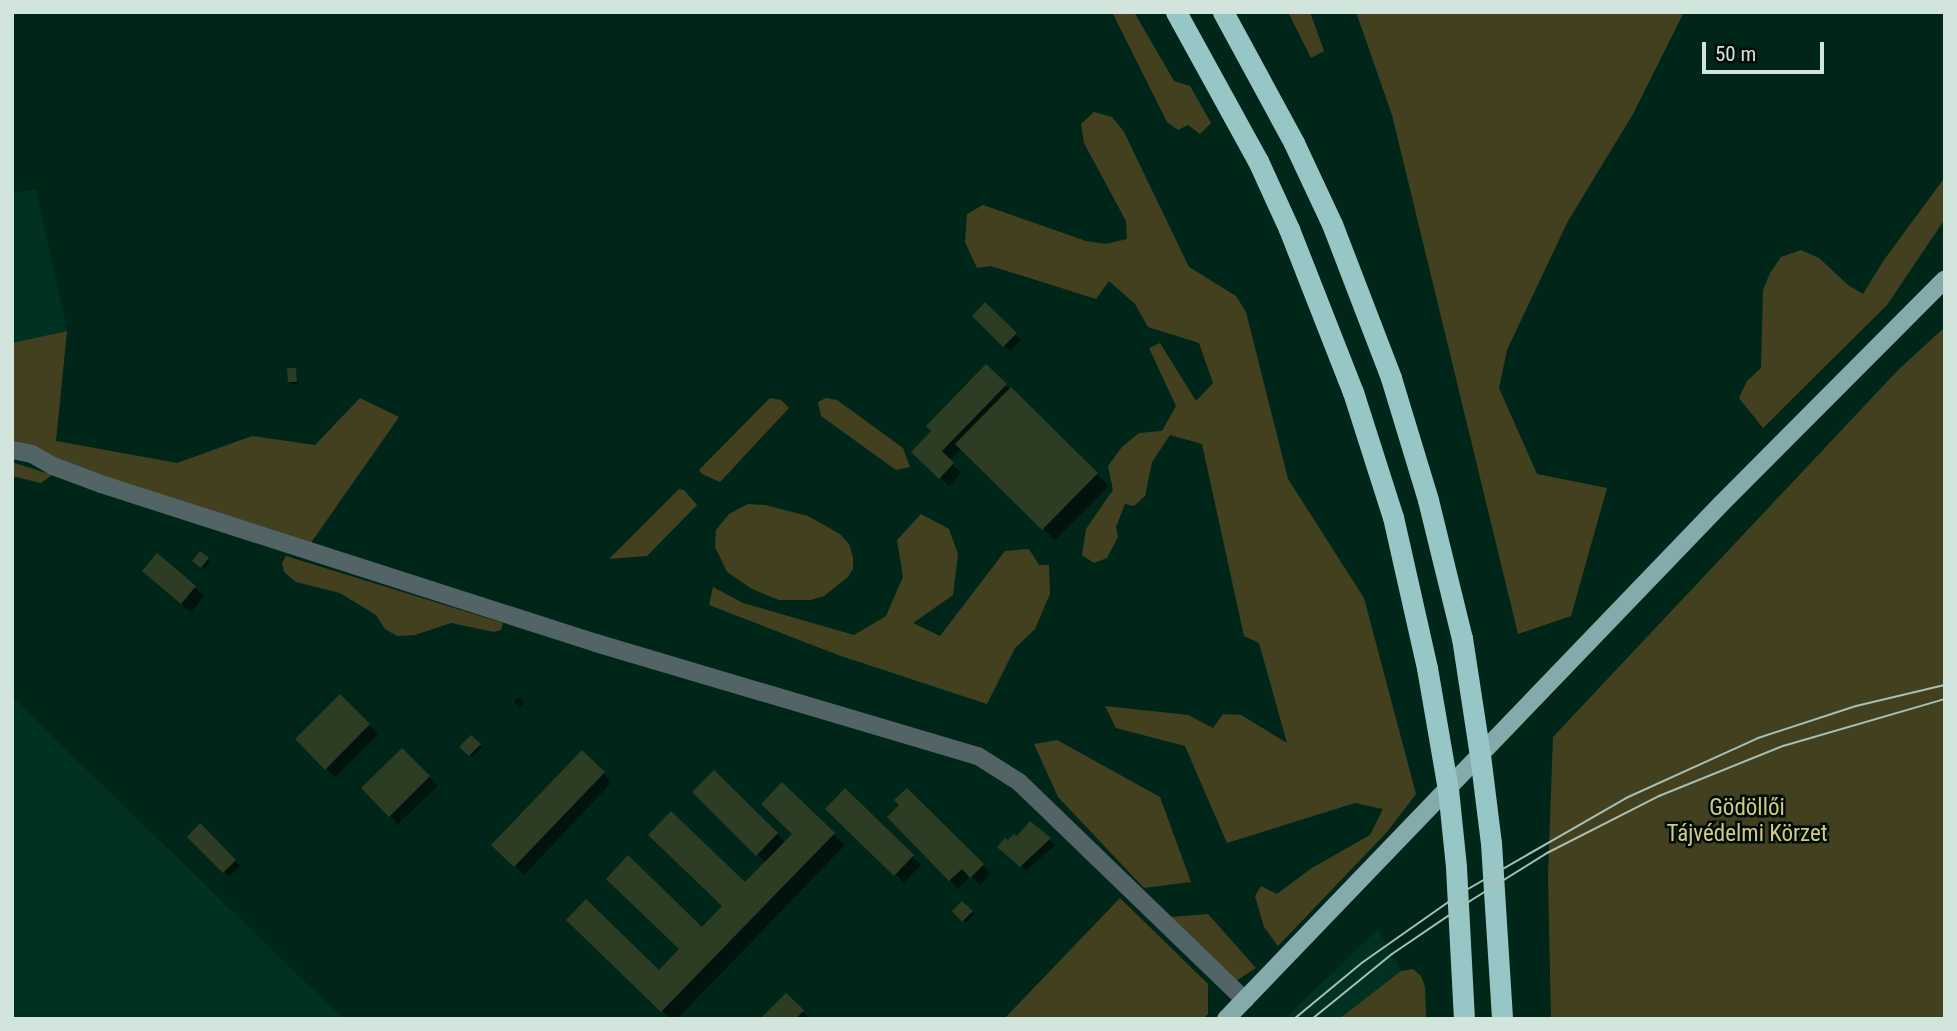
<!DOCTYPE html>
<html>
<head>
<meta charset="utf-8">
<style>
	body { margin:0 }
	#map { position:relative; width:1957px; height:1031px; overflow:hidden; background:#00261a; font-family:"Roboto Condensed",sans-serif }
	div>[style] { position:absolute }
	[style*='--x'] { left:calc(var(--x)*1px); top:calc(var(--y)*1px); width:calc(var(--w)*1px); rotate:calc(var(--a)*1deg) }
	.built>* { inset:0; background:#003122 }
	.green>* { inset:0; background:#43401f }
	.shadow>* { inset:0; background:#0007 }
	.building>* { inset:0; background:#2c3d23 }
	.minor>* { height:18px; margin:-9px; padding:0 9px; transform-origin:9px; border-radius:9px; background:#526465 }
	.major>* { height:18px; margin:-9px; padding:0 9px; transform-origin:9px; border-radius:9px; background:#84aaab }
	.highway>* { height:21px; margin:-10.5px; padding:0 10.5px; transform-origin:10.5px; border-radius:10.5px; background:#97c6c7 }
	.tram>* { height:2px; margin:-1px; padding:0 1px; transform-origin:1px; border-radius:1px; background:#a7bfb5 }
	span { translate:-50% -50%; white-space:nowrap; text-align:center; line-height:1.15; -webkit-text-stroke:5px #010c07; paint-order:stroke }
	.park-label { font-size:23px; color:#d2cc83 }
	.frame { position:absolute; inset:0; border:14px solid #d1e5dc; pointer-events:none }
	.scale { position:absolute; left:1702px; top:42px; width:122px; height:32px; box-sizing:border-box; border:4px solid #d1e5dc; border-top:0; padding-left:9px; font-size:21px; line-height:24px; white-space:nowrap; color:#d1e5dc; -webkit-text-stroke:5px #010c07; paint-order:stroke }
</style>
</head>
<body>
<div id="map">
	<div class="built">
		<div style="clip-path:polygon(36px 189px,67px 331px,12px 343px,12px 194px)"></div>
		<div style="clip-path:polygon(12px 697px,343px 1019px,12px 1019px)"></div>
		<div style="clip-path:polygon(1378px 929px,1401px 971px,1339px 1019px,1284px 1019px)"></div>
	</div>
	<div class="green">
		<div style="clip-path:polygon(1112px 12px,1134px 12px,1174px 81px,1190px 86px,1211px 123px,1200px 134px,1188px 125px,1178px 130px,1167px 122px)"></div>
		<div style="clip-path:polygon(1288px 12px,1310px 12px,1324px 51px,1311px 58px)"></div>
		<div style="clip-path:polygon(1356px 12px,1684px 12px,1633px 114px,1568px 221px,1507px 350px,1499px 388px,1537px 474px,1607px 488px,1571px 616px,1518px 634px,1392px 115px)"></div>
		<div style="clip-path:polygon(1094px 112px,1112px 117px,1124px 132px,1189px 267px,1236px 296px,1246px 312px,1288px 479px,1364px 598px,1416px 794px,1387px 832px,1278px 946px,1264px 927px,1255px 896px,1261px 886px,1277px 894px,1312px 868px,1370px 835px,1383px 809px,1355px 803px,1227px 843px,1185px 746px,1116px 728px,1105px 706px,1188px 715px,1213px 728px,1223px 714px,1241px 715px,1287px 743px,1259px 643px,1244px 636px,1202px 444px,1170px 435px,1152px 462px,1145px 496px,1134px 506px,1125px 504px,1116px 527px,1118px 537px,1107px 558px,1094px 563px,1082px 555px,1086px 529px,1113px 490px,1108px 466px,1122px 447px,1139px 433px,1162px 431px,1176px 406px,1149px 348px,1160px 343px,1196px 401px,1213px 383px,1199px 343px,1148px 327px,1135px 304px,1109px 281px,1096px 299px,991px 266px,977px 268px,965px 242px,967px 214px,983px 205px,1086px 241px,1106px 244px,1127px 239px,1126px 221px,1084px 143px,1081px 124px)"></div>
		<div style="clip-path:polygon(1945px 177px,1945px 219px,1887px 305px,1763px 428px,1739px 398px,1747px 381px,1761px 368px,1763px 290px,1770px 273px,1781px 257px,1801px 250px,1819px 258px,1848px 285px,1863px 294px,1884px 260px)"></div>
		<div style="clip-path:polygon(1945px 327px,1945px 1019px,1551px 1019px,1548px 876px,1553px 737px,1898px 370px)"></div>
		<div style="clip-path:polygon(67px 331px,56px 441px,177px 463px,252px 436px,315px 445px,360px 398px,399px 417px,308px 547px,12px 445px,12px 343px)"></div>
		<div style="clip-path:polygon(770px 398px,781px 400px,789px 408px,720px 482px,702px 474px,699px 470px)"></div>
		<div style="clip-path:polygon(826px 398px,837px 400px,903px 448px,910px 467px,896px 470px,821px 416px,818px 402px)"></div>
		<div style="clip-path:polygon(12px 462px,52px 475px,41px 483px,12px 476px)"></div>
		<div style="clip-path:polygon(679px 489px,684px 490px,697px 505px,647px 556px,609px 559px)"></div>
		<div style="clip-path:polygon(748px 504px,765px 505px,808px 516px,840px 534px,849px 544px,853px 557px,853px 569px,848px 577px,824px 596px,811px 600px,779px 600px,752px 589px,727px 572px,715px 547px,716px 530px,729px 514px)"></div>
		<div style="clip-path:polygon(921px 514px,949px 529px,958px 554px,953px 595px,913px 623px,940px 636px,1005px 551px,1029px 549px,1039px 565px,1049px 565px,1050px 594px,1035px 629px,1015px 648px,987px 704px,838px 655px,709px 605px,713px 587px,743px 603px,854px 635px,886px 616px,903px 577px,897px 540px)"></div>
		<div style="clip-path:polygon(286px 556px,503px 623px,501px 630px,494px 632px,451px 623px,415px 635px,397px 636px,385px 629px,376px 615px,340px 593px,296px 582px,284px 572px,282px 563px)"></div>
		<div style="clip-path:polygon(1057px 740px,1160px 797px,1191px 882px,1144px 888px,1058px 797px,1034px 744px)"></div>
		<div style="clip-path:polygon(1120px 898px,1208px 984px,1208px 1014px,1203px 1019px,1004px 1019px)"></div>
		<div style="clip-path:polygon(1208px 914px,1256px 968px,1236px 981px,1170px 917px)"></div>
		<div style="clip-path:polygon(1413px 969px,1421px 976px,1425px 987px,1426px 1019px,1339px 1019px,1401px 971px)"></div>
	</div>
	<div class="shadow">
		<div style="clip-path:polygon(985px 305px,1021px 340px,1010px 351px,974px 316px)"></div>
		<div style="clip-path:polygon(986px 366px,1109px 486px,1055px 540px,962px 448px,949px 461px,961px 473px,949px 486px,914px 452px)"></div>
		<div style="clip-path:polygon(296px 370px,298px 384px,292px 384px,290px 382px)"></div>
		<div style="clip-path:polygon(200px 553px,210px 562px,204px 569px,194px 561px)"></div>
		<div style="clip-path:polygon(158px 556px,204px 596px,191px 612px,153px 580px)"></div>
		<div style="clip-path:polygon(340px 697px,378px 734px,335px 777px,297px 739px)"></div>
		<div style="clip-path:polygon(518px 697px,524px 703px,519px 708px,514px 702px)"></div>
		<div style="clip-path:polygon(471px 737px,482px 747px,472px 757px,462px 747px)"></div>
		<div style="clip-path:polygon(402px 750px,438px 786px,398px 824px,364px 789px)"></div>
		<div style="clip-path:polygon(582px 753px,612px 782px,524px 875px,493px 845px)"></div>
		<div style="clip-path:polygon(714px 773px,786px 843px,794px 835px,782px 785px,845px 845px,677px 1019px,671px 1019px,568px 920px,660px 972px,766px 863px,695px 792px)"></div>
		<div style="clip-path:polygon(845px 791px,921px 865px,904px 883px,827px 809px)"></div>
		<div style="clip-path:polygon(907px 791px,991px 874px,980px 885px,971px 876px,958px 889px,889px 817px,901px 805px)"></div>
		<div style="clip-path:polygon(1030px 823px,1055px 845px,1026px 871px,1005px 852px,1008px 843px,1017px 838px)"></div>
		<div style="clip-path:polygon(200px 826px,240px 866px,229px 877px,189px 837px)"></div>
		<div style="clip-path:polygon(962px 903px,974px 914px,966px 923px,954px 911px)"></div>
		<div style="clip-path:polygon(786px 995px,810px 1019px,763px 1019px)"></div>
	</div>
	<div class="building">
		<div style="clip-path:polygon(985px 302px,1017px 333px,1003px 347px,972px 316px)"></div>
		<div style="clip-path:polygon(986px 364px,1007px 384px,942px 451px,954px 463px,939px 479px,911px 452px,931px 431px,926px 426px)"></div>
		<div style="clip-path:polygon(287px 368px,296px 368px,297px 382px,288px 382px)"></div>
		<div style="clip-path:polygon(1011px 387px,1098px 473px,1042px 530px,955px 444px)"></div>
		<div style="clip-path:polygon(200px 551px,209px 558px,201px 568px,192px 561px)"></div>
		<div style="clip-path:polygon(157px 553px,196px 586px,181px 604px,142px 571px)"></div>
		<div style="clip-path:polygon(340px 694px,370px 724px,325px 770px,295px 739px)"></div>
		<div style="clip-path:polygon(471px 735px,481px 744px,469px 756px,459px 747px)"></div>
		<div style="clip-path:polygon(402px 748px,430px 776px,389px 817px,361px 788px)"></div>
		<div style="clip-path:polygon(582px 750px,605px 772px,514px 867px,491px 845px)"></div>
		<div style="clip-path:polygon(714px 770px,778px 833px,756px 856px,692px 792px)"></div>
		<div style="clip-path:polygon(782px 782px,835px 833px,661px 1012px,566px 920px,586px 899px,659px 970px,679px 949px,606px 879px,628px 855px,702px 927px,722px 906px,648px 835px,671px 811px,745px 882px,792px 834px,761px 804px)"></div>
		<div style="clip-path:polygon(845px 788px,914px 855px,894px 876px,825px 809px)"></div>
		<div style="clip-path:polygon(907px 788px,984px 864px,970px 878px,962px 869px,949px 881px,887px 817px,899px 805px,894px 800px)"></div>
		<div style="clip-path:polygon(1030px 821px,1051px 838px,1020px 867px,997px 847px,1005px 838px,1008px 840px,1014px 834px,1017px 836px)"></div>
		<div style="clip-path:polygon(200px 823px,236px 860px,223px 873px,187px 837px)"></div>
		<div style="clip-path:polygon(962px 901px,973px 911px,962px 922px,952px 911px)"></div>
		<div style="clip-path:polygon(786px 993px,804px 1010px,796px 1019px,760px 1019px)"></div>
	</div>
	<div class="minor">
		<div style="--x:12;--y:450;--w:20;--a:11"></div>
		<div style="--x:32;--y:454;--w:24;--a:30"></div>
		<div style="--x:53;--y:466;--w:51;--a:20.6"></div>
		<div style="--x:101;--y:484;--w:520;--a:17.81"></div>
		<div style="--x:596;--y:643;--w:398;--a:16.5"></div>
		<div style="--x:978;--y:756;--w:49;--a:32.4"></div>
		<div style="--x:1019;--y:782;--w:314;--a:44"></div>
	</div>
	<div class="major">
		<div style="--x:1226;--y:1019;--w:714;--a:-46.13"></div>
		<div style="--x:1721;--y:504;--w:317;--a:-45.1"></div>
	</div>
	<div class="highway">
		<div style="--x:1176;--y:12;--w:170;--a:61.2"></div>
		<div style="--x:1258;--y:161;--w:75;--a:65.5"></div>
		<div style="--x:1289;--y:229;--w:175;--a:68.6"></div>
		<div style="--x:1353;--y:392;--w:131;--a:72.3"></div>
		<div style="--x:1393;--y:517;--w:155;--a:77.3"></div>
		<div style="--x:1427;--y:668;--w:123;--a:80.2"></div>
		<div style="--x:1448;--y:789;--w:78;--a:84.1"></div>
		<div style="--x:1456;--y:867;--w:152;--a:87"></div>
		<div style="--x:1223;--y:12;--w:149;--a:61.5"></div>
		<div style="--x:1294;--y:143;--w:89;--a:64.9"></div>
		<div style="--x:1332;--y:224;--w:165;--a:69"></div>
		<div style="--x:1391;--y:378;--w:127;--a:73.1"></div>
		<div style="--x:1428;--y:500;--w:142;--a:76.2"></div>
		<div style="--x:1462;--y:638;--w:118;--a:81.3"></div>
		<div style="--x:1480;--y:755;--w:89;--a:82.9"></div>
		<div style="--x:1491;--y:843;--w:176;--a:86.4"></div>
	</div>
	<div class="tram">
		<div style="--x:1294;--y:1019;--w:89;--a:-39.6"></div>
		<div style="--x:1363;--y:962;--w:120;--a:-35.1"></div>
		<div style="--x:1461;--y:893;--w:190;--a:-29.9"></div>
		<div style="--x:1626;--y:798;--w:145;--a:-24.4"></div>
		<div style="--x:1758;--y:738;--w:103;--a:-18.1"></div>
		<div style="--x:1856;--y:706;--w:91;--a:-13.3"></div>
		<div style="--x:1312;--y:1019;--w:103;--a:-39.1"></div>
		<div style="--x:1392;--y:954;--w:94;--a:-34.2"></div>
		<div style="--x:1470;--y:901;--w:91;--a:-31.9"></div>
		<div style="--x:1547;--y:853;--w:126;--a:-27"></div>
		<div style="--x:1659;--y:796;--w:134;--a:-22"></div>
		<div style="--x:1783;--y:746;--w:169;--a:-16.2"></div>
	</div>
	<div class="park-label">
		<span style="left:1747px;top:821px">Gödöllői<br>Tájvédelmi Körzet</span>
	</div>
	<div class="frame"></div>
	<div class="scale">50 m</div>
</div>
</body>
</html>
